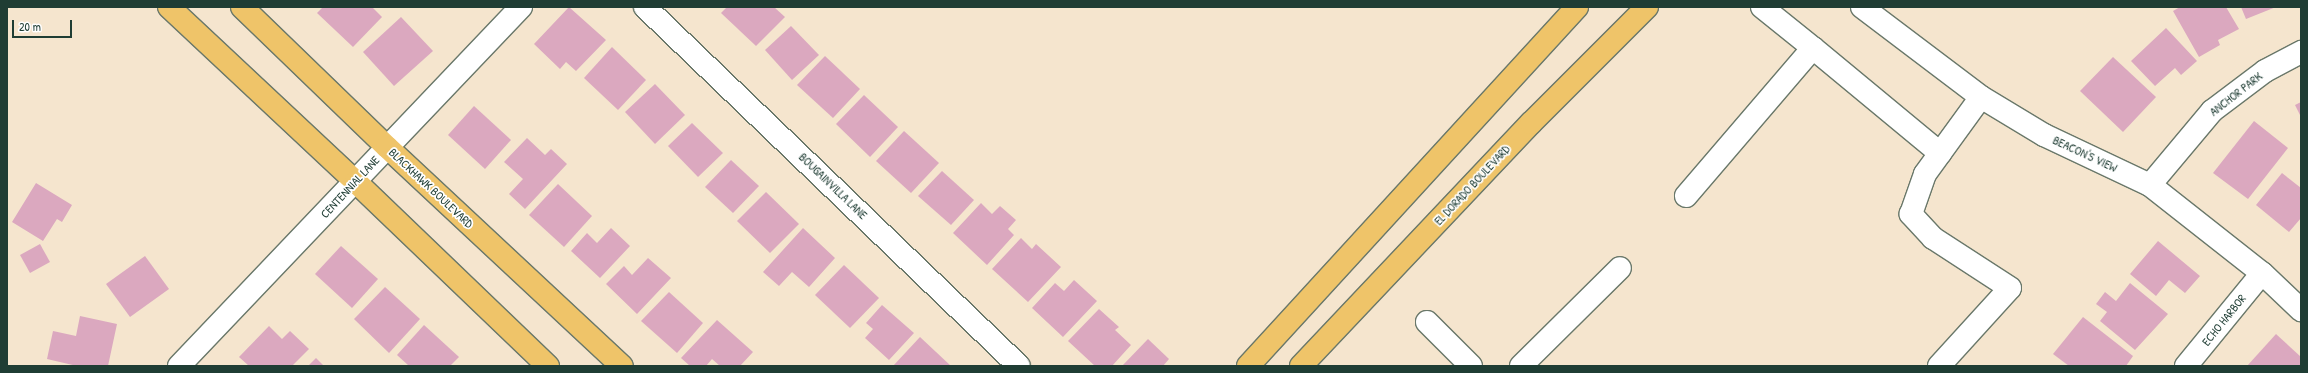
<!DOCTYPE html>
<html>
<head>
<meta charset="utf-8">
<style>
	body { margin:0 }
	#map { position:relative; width:2308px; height:373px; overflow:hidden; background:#f5e5ce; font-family:"Patrick Hand",sans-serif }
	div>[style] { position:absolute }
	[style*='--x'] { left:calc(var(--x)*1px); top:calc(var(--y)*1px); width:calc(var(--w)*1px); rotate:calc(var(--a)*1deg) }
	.building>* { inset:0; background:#dba8bf }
	.roads { filter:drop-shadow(1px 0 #6a786a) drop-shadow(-1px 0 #6a786a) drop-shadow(0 1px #6a786a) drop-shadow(0 -1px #6a786a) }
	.minor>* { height:22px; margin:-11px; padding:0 11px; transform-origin:11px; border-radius:11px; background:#fff }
	.major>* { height:22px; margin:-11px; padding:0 11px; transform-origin:11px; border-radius:11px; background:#efc469 }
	span { translate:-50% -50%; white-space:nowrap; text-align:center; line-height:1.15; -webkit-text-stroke:3.5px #fff; paint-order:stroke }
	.street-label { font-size:12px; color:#1f3d34 }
	.frame { position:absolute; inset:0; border:8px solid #1f3d34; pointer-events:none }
	.scale { position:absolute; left:12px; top:20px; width:60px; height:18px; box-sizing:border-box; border:2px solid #1f3d34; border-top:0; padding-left:5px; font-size:12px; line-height:14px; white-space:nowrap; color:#1f3d34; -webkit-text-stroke:3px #fff; paint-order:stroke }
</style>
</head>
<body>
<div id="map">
	<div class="building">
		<div style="clip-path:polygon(323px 7px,372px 7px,382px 17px,353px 47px,317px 13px)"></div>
		<div style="clip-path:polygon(569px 7px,606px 40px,576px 71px,566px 62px,560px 69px,534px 44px)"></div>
		<div style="clip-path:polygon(727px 7px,774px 7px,785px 17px,756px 46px,721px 13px)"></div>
		<div style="clip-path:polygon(2180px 7px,2226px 7px,2239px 29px,2218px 40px,2220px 45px,2199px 57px,2173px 11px)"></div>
		<div style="clip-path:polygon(2241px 7px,2276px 7px,2246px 19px)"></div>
		<div style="clip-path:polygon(401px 17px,433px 51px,394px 86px,363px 52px)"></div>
		<div style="clip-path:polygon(791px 26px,819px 55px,792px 80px,765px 50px)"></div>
		<div style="clip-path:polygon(2166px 28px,2197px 61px,2181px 75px,2175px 68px,2155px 86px,2131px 61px)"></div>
		<div style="clip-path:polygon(612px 47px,646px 80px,618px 110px,584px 78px)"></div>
		<div style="clip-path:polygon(825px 56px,860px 89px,833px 118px,797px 85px)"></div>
		<div style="clip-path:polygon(2113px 57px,2156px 97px,2123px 132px,2080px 91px)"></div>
		<div style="clip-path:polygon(655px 84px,685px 115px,655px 144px,625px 112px)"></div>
		<div style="clip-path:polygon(864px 95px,898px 127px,870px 157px,836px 124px)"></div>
		<div style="clip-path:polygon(2301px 102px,2301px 117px,2295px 105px)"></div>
		<div style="clip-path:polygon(474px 106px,511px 140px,485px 169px,448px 135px)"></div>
		<div style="clip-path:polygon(2254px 121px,2288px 148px,2248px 199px,2213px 173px)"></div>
		<div style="clip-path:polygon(692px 123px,723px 153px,698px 177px,668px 146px)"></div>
		<div style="clip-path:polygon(904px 131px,939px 163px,911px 193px,876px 161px)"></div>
		<div style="clip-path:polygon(527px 138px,545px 155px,551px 149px,567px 164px,525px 209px,509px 194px,523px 179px,504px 162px)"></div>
		<div style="clip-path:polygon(731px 160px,759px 186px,733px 213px,705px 187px)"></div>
		<div style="clip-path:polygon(942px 171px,974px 200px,951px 225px,918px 196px)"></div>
		<div style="clip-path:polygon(2282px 173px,2301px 188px,2301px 218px,2289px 232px,2256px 205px)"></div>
		<div style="clip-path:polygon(36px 183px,72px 205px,62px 222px,57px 219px,43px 241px,12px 222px)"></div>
		<div style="clip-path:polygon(558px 184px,592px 216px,564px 247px,529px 215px)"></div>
		<div style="clip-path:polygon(766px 192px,799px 224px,770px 253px,737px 221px)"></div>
		<div style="clip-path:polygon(981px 203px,992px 214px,1000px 206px,1016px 220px,1008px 229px,1014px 235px,987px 265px,953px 233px)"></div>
		<div style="clip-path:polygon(611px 228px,630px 246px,600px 278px,571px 251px,587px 233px,597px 243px)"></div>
		<div style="clip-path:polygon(803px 228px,835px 258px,809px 287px,792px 272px,779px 286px,763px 272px)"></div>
		<div style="clip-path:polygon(1021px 238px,1032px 249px,1036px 244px,1061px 267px,1028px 302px,992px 269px)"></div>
		<div style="clip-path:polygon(2158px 241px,2200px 276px,2185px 293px,2169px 280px,2156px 296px,2130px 274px)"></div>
		<div style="clip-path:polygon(40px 244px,50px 262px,30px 273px,20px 255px)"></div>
		<div style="clip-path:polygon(341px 246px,378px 279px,352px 308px,315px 274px)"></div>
		<div style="clip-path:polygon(145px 256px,169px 289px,130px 317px,106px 284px)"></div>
		<div style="clip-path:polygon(648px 258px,671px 278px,637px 314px,606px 284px,624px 266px,632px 275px)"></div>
		<div style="clip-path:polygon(844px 265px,879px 298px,850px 328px,815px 295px)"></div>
		<div style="clip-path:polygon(1074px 280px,1097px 301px,1063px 337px,1032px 308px,1055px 283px,1064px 291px)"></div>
		<div style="clip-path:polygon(2130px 283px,2168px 314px,2135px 350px,2100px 321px,2107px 312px,2096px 304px,2105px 292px,2116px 301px)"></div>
		<div style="clip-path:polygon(385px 287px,420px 319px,389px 353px,354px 319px)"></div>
		<div style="clip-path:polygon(669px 292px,703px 323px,677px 353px,641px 321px)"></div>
		<div style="clip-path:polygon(882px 305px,914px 333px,889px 360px,865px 338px,873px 329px,866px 323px)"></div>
		<div style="clip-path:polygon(1099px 309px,1119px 327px,1115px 330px,1131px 345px,1112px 366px,1095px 366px,1068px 341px)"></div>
		<div style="clip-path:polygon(80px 316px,117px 324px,108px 366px,77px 366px,47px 359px,53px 331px,76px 336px)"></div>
		<div style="clip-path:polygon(2083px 317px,2133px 356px,2126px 366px,2069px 366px,2053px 354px)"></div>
		<div style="clip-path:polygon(717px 320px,753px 352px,740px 366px,720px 366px,712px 359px,706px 366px,690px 366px,681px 358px)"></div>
		<div style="clip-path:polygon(424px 325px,459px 357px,450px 366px,409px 366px,397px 355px)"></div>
		<div style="clip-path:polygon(269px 326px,282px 339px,290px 331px,309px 349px,292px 366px,249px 366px,239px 357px)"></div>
		<div style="clip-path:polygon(2276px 334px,2301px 357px,2301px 366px,2247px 366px)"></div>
		<div style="clip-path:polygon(920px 337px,951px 366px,893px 366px)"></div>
		<div style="clip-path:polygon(1148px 339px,1169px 359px,1163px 366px,1122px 366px)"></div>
		<div style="clip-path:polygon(316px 358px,324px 366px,308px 366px)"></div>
	</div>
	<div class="roads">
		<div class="minor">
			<div style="--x:645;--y:7;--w:518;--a:43.83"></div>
			<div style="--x:1762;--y:7;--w:65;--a:38.8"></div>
			<div style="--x:1862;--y:7;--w:149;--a:37.1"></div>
			<div style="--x:1981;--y:97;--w:74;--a:31.1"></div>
			<div style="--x:2044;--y:135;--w:117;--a:25.3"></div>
			<div style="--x:2150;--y:185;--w:142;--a:38.2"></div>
			<div style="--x:2262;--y:273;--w:54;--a:43.5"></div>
			<div style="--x:2150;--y:185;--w:97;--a:-50"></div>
			<div style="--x:2212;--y:111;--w:66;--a:-37"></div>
			<div style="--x:2265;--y:71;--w:41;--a:-27.8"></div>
			<div style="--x:1686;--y:196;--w:195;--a:-49.4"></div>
			<div style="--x:1813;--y:48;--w:165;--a:39.6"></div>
			<div style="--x:1427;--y:322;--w:62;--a:45"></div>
			<div style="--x:179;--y:366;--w:496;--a:-46.4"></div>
			<div style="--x:1521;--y:366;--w:139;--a:-44.7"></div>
			<div style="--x:1939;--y:366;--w:105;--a:-47.7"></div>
			<div style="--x:2010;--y:288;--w:92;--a:-147"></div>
			<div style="--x:1933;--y:238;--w:33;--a:-133"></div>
			<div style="--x:1911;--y:214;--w:42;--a:-70.7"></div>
			<div style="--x:1925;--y:174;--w:95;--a:-54"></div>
			<div style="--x:2186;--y:366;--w:120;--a:-50.7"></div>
		</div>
		<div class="major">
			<div style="--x:169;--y:7;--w:256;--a:43.1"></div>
			<div style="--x:356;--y:182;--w:266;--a:43.8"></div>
			<div style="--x:242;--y:7;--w:202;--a:44"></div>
			<div style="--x:387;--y:147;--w:321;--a:43"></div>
			<div style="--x:1248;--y:366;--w:487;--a:-47.5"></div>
			<div style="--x:1301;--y:366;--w:335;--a:-46.6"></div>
			<div style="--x:1531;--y:123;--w:164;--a:-45"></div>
		</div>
	</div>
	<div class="street-label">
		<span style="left:2236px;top:94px;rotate:-38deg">ANCHOR PARK</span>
		<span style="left:2085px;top:154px;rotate:25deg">BEACON'S VIEW</span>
		<span style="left:1472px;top:185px;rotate:-47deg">EL DORADO BOULEVARD</span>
		<span style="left:833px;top:186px;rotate:44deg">BOUGAINVILLA LANE</span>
		<span style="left:350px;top:187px;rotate:-47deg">CENTENNIAL LANE</span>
		<span style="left:431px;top:188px;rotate:43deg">BLACKHAWK BOULEVARD</span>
		<span style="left:2224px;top:320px;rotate:-51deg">ECHO HARBOR</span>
	</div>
	<div class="frame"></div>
	<div class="scale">20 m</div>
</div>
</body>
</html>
